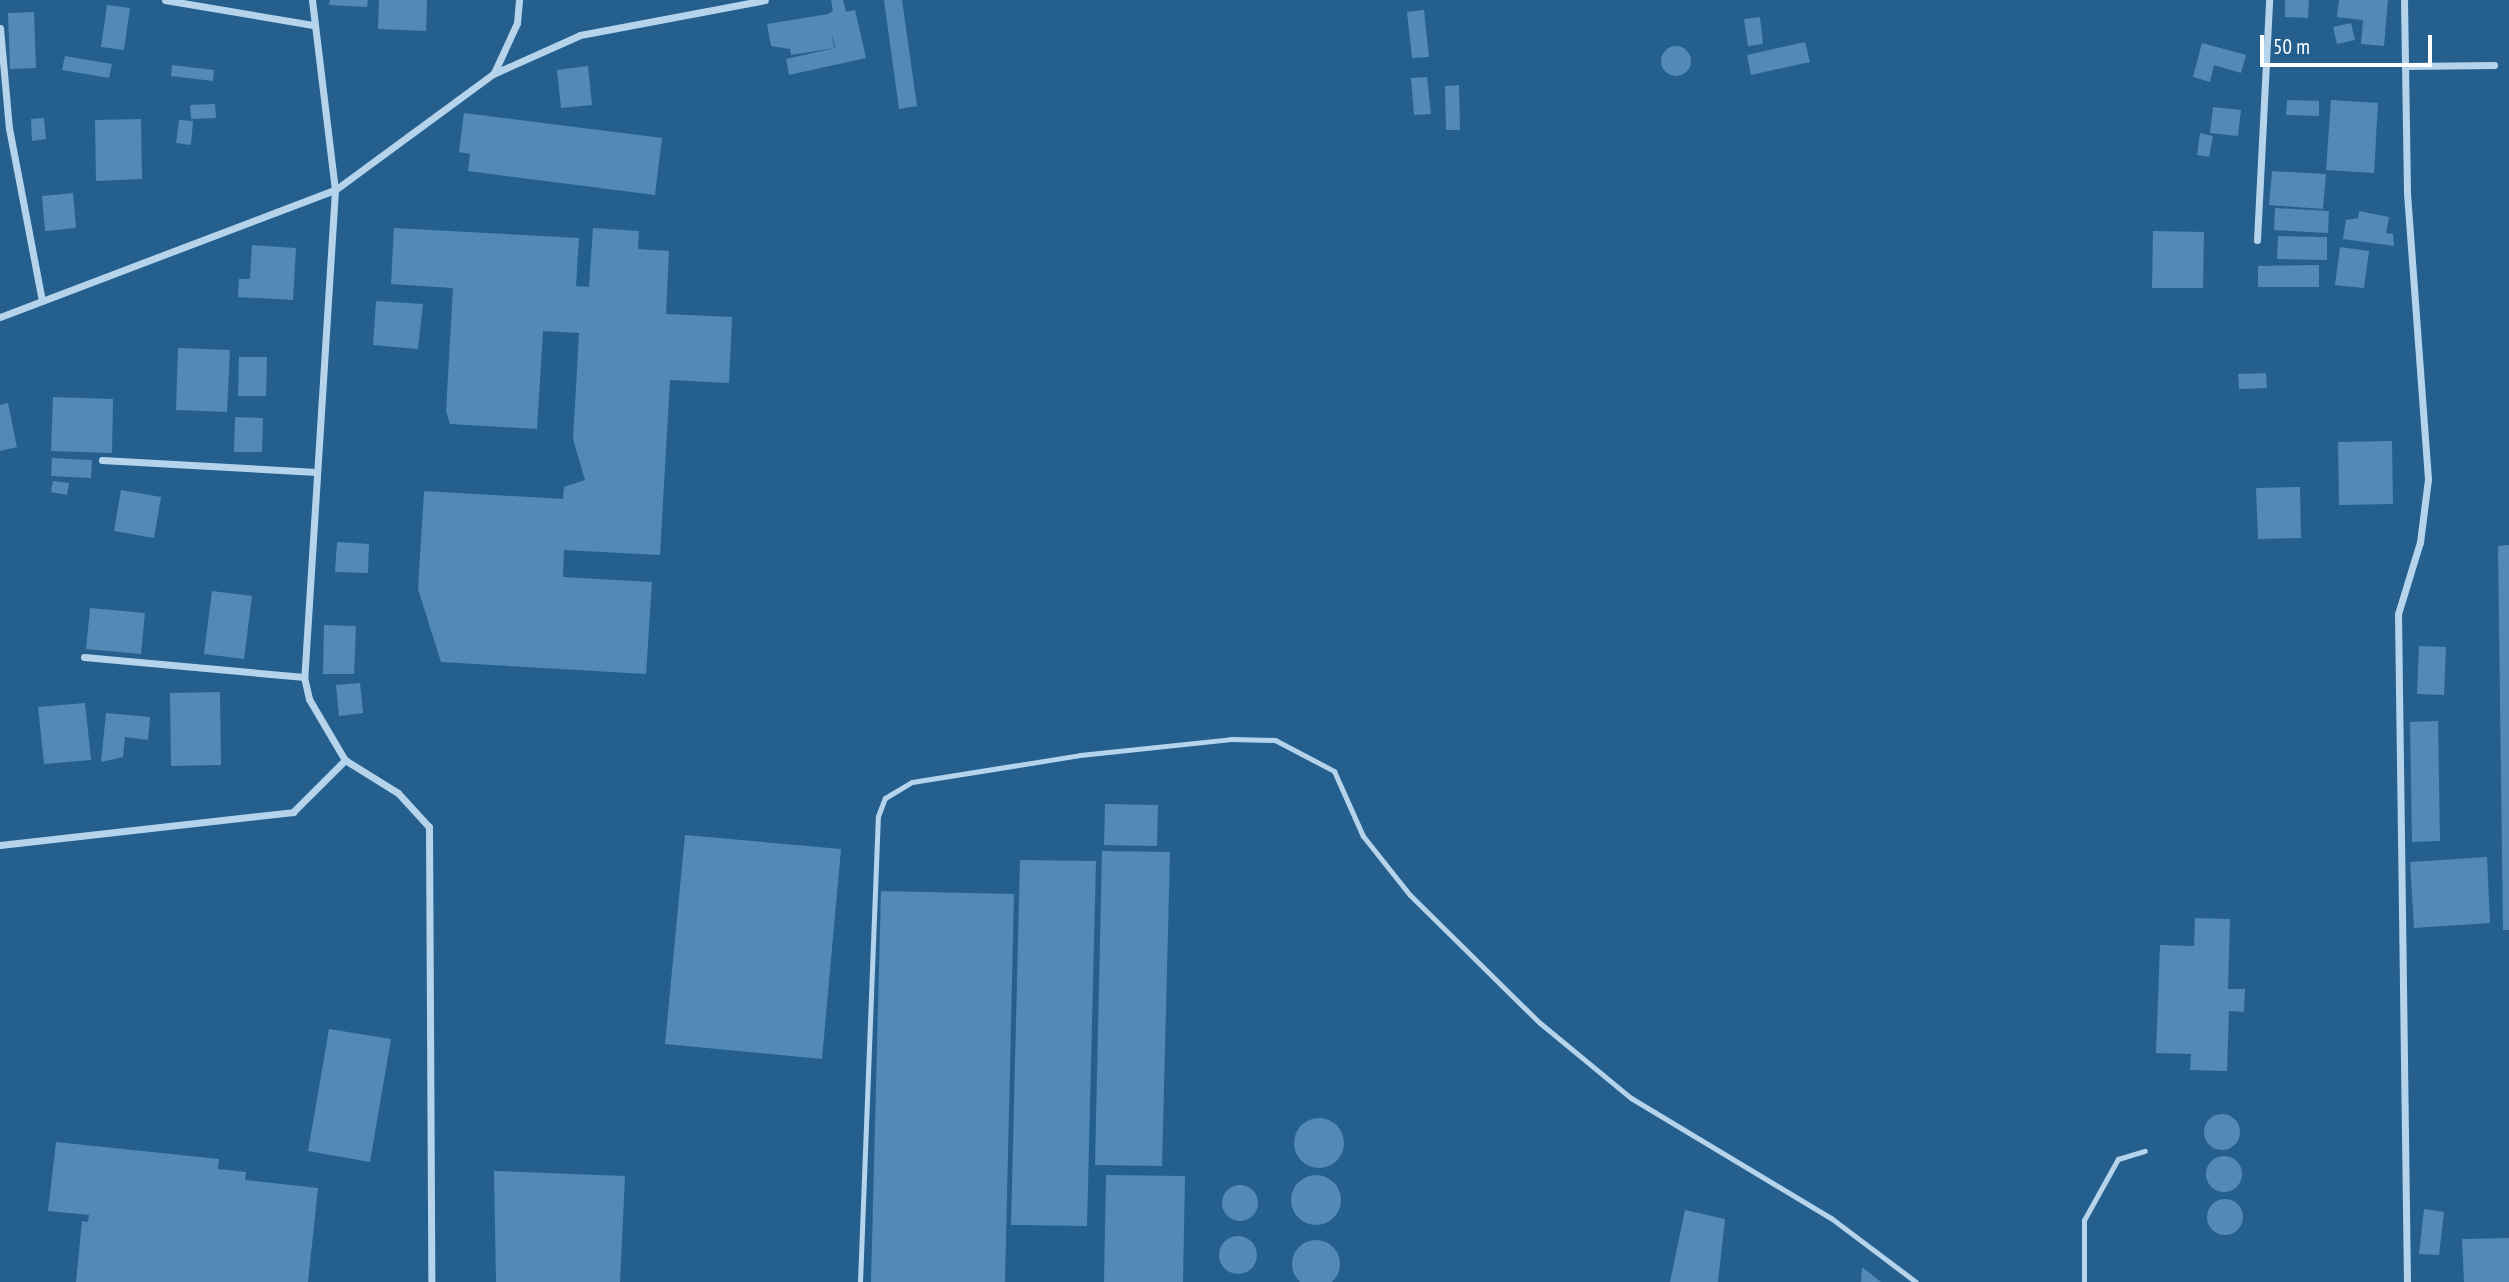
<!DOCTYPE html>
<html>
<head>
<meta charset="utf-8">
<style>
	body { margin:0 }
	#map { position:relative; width:2509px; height:1282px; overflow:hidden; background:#255f8e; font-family:"PT Sans Narrow",sans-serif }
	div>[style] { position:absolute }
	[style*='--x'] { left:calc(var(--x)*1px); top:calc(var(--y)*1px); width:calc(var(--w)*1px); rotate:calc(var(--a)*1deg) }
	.building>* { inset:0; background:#518ab7 }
	.round { border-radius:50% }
	.service>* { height:5px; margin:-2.5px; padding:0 2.5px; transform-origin:2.5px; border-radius:2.5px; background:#b5d4eb }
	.minor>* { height:7px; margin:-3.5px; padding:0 3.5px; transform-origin:3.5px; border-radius:3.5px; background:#b5d4eb }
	span { translate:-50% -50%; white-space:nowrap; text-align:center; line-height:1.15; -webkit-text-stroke:7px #255f8e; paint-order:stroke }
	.scale { position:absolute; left:2260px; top:35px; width:172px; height:32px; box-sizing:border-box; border:4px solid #fff; border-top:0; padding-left:9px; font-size:21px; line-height:24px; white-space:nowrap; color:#fff; -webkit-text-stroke:5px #255f8e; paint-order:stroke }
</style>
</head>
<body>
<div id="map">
	<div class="building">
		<div style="clip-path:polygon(330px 0,368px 0,367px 7px,329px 5px)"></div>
		<div style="clip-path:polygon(379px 0,427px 0,426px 31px,378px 29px)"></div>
		<div style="clip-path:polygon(831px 0,843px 0,846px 12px,855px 10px,866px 58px,789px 75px,786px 59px,835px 48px,831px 29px,834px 48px,791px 55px,790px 49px,771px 46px,767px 24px,828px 14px,833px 11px)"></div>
		<div style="clip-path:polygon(884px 0,902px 0,917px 106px,899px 109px)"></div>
		<div style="clip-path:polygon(2285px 0,2309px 0,2308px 18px,2285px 17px)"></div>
		<div style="clip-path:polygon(2339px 0,2388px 0,2384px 46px,2361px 44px,2363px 20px,2337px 17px)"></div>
		<div style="clip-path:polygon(107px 5px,130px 8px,124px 50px,101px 47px)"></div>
		<div style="clip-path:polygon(1424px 10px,1429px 57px,1412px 58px,1407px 12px)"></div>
		<div style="clip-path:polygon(34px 12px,36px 68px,10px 69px,8px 13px)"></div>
		<div style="clip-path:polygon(1760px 17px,1763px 44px,1748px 46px,1744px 19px)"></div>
		<div style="clip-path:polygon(2351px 23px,2355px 40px,2337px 44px,2333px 27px)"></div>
		<div style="clip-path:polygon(1805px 42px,1810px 62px,1751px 75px,1747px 55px)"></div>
		<div style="clip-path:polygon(2202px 43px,2246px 55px,2241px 73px,2214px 65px,2210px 82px,2193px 77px)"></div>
		<div class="round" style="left:1661px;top:46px;width:30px;height:30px"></div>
		<div style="clip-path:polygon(65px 56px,112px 64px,109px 78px,62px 70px)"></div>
		<div style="clip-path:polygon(172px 65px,214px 70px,213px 81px,171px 76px)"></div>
		<div style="clip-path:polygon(588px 66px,592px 105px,561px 108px,557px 70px)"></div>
		<div style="clip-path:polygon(1427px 77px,1431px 114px,1414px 115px,1411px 78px)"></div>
		<div style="clip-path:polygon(1459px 85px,1460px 130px,1446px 130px,1445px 86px)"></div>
		<div style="clip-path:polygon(2287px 100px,2319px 101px,2319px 116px,2286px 115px)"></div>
		<div style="clip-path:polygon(2331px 100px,2378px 103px,2374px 173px,2326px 170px)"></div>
		<div style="clip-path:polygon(215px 104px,216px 118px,191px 119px,190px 105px)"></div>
		<div style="clip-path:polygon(2213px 107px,2241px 110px,2238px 136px,2210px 133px)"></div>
		<div style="clip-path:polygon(464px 113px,662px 138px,655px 195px,468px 171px,470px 154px,459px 152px)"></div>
		<div style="clip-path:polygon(44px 118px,46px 139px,32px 141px,31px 119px)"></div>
		<div style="clip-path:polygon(141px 119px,142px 179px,96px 181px,95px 120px)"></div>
		<div style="clip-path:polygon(179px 120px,193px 121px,191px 145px,176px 143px)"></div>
		<div style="clip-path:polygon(2200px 133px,2213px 136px,2209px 157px,2197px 155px)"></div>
		<div style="clip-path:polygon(2272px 171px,2326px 174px,2323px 209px,2269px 205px)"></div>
		<div style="clip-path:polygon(73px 193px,76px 228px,45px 231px,42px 196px)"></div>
		<div style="clip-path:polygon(2275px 208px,2329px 211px,2328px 233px,2274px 230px)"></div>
		<div style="clip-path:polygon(2359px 211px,2389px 217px,2386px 233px,2393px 234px,2394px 246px,2343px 239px,2346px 220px,2358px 218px)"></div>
		<div style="clip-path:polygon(394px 228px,579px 238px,576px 286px,589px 287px,593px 228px,639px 231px,638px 249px,669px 251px,666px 314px,732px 317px,729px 383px,670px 380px,660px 555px,564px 550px,563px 577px,652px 582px,646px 674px,441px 662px,418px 589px,424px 491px,563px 499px,564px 487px,585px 480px,573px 439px,579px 333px,543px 331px,537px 429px,450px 424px,446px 411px,453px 288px,391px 284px)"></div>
		<div style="clip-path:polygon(2153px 231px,2204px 232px,2203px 288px,2152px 288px)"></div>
		<div style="clip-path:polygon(2278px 236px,2327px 237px,2327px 260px,2277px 259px)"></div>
		<div style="clip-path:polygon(252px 245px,296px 248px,293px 300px,238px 297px,239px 279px,250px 279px)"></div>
		<div style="clip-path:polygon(2340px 247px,2369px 251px,2364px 288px,2335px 285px)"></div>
		<div style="clip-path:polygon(2319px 265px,2319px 287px,2258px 287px,2258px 266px)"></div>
		<div style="clip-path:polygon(376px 301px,423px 304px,418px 349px,373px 345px)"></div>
		<div style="clip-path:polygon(178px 348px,230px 350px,227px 412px,176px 410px)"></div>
		<div style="clip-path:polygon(239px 357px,267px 357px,266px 396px,238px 396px)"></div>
		<div style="clip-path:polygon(2266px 373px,2267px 388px,2239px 389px,2238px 374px)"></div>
		<div style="clip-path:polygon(53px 397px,113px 399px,112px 453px,51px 451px)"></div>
		<div style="clip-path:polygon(8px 403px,17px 447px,0 451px,0 405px)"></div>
		<div style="clip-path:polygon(235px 417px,263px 418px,262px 452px,234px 452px)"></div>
		<div style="clip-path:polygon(2392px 441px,2393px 504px,2339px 505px,2338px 442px)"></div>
		<div style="clip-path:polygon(52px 458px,92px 460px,91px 478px,51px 476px)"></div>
		<div style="clip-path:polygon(53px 481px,69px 483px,67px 495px,51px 492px)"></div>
		<div style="clip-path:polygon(2300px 487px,2301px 538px,2258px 539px,2256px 488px)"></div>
		<div style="clip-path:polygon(121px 490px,161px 497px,154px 538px,114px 531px)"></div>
		<div style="clip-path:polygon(337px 542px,369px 544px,368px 573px,335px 572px)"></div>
		<div style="clip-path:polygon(2509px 545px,2509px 930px,2503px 930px,2498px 546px)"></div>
		<div style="clip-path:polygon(212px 591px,252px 596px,244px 659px,204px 654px)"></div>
		<div style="clip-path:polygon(90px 608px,145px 613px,141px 654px,86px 649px)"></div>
		<div style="clip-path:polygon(324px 625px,356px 626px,354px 674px,323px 674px)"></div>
		<div style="clip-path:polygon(2419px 646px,2446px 647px,2444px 695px,2417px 694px)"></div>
		<div style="clip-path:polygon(360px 683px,363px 713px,339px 716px,336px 685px)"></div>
		<div style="clip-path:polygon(220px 692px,221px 765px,171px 766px,170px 693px)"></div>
		<div style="clip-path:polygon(85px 703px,91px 760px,44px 764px,38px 707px)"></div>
		<div style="clip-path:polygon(106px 713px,150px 717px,148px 740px,125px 737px,123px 757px,101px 762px)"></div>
		<div style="clip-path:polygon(2438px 721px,2440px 841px,2412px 842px,2410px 722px)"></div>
		<div style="clip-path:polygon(1105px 804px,1158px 805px,1157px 846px,1104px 845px)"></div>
		<div style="clip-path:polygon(685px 835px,841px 849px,822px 1059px,665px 1044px)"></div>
		<div style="clip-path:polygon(1102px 851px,1170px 852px,1162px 1166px,1095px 1165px)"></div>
		<div style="clip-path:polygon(2487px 857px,2490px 923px,2414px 928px,2410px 862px)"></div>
		<div style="clip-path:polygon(1020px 860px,1096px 861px,1087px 1226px,1011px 1225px)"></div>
		<div style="clip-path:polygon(881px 891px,1014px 894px,1005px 1282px,871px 1282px)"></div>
		<div style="clip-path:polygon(2195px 918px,2230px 919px,2228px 989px,2245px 989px,2244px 1012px,2229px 1011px,2227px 1071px,2190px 1070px,2191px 1054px,2156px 1053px,2160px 945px,2194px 946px)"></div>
		<div style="clip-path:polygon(329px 1029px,391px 1039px,370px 1162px,308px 1151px)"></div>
		<div class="round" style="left:2204px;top:1114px;width:36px;height:36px"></div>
		<div class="round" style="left:1294px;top:1118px;width:50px;height:50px"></div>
		<div style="clip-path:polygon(56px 1142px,219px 1159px,218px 1169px,246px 1172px,245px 1180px,318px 1188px,308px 1282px,76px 1282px,82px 1221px,88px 1222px,89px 1215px,48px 1211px)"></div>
		<div class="round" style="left:2206px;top:1156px;width:36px;height:36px"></div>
		<div style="clip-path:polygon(494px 1171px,625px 1176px,620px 1282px,496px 1282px)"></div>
		<div class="round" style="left:1291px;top:1175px;width:50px;height:50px"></div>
		<div style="clip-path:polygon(1106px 1175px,1185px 1176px,1183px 1282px,1104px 1282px)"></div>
		<div class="round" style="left:1222px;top:1185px;width:36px;height:36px"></div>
		<div class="round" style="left:2207px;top:1199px;width:36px;height:36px"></div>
		<div style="clip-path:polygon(2424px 1209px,2444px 1212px,2439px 1255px,2419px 1254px)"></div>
		<div style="clip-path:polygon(1685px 1210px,1725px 1219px,1718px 1282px,1670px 1282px)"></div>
		<div class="round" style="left:1219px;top:1236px;width:38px;height:38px"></div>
		<div style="clip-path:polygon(2509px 1238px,2509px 1282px,2464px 1282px,2462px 1239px)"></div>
		<div class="round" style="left:1292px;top:1240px;width:48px;height:48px"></div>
		<div style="clip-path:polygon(1862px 1267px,1881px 1282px,1861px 1282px)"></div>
	</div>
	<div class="service">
		<div style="--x:860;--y:1282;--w:466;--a:-87.8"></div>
		<div style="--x:878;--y:816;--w:19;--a:-69"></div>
		<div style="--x:885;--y:798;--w:31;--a:-31"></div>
		<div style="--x:912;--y:782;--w:170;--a:-9.1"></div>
		<div style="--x:1080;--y:755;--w:152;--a:-6"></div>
		<div style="--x:1231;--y:739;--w:44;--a:1.3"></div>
		<div style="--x:1275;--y:740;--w:67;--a:27.7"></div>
		<div style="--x:1334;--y:771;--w:71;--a:66"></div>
		<div style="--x:1363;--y:836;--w:75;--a:51.5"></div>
		<div style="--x:1410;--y:895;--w:182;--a:44.6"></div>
		<div style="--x:1540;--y:1023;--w:118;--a:39.5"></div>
		<div style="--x:1631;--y:1098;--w:233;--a:31"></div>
		<div style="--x:1831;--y:1218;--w:106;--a:37"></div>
		<div style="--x:2084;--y:1282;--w:62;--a:-90"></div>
		<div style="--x:2084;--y:1220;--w:70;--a:-60.9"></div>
		<div style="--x:2118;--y:1159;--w:28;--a:-17"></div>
	</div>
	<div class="minor">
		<div style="--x:165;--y:0;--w:150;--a:9.6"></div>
		<div style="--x:312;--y:0;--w:191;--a:83.1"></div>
		<div style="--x:335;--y:190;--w:488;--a:93.6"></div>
		<div style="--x:304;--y:677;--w:23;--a:77"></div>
		<div style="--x:309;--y:699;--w:71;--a:59.5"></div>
		<div style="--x:345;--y:760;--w:62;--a:31.9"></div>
		<div style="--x:398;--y:793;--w:46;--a:47.6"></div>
		<div style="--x:429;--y:827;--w:455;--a:89.7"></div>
		<div style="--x:2404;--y:0;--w:193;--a:89.1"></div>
		<div style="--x:2407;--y:193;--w:287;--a:85.8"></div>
		<div style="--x:2428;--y:479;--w:64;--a:97.2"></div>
		<div style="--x:2420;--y:542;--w:75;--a:107"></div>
		<div style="--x:2398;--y:614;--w:668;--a:89.23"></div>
		<div style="--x:0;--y:28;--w:100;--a:84.9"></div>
		<div style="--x:9;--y:128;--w:176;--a:79.2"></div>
		<div style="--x:2406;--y:66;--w:88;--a:-0.7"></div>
		<div style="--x:494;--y:73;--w:55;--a:-65.3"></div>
		<div style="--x:517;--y:23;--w:23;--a:-85"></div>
		<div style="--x:2257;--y:240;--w:240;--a:-87.1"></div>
		<div style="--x:0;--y:317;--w:358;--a:-20.8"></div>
		<div style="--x:335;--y:190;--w:196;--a:-36.3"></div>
		<div style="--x:493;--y:74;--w:95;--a:-24.1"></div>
		<div style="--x:580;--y:35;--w:188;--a:-10.7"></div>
		<div style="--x:102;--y:460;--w:215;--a:3.2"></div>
		<div style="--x:84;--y:657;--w:221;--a:5.2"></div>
		<div style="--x:0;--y:845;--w:295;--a:-6.4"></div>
		<div style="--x:293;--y:812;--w:74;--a:-45"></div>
	</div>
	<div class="scale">50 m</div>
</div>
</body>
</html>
